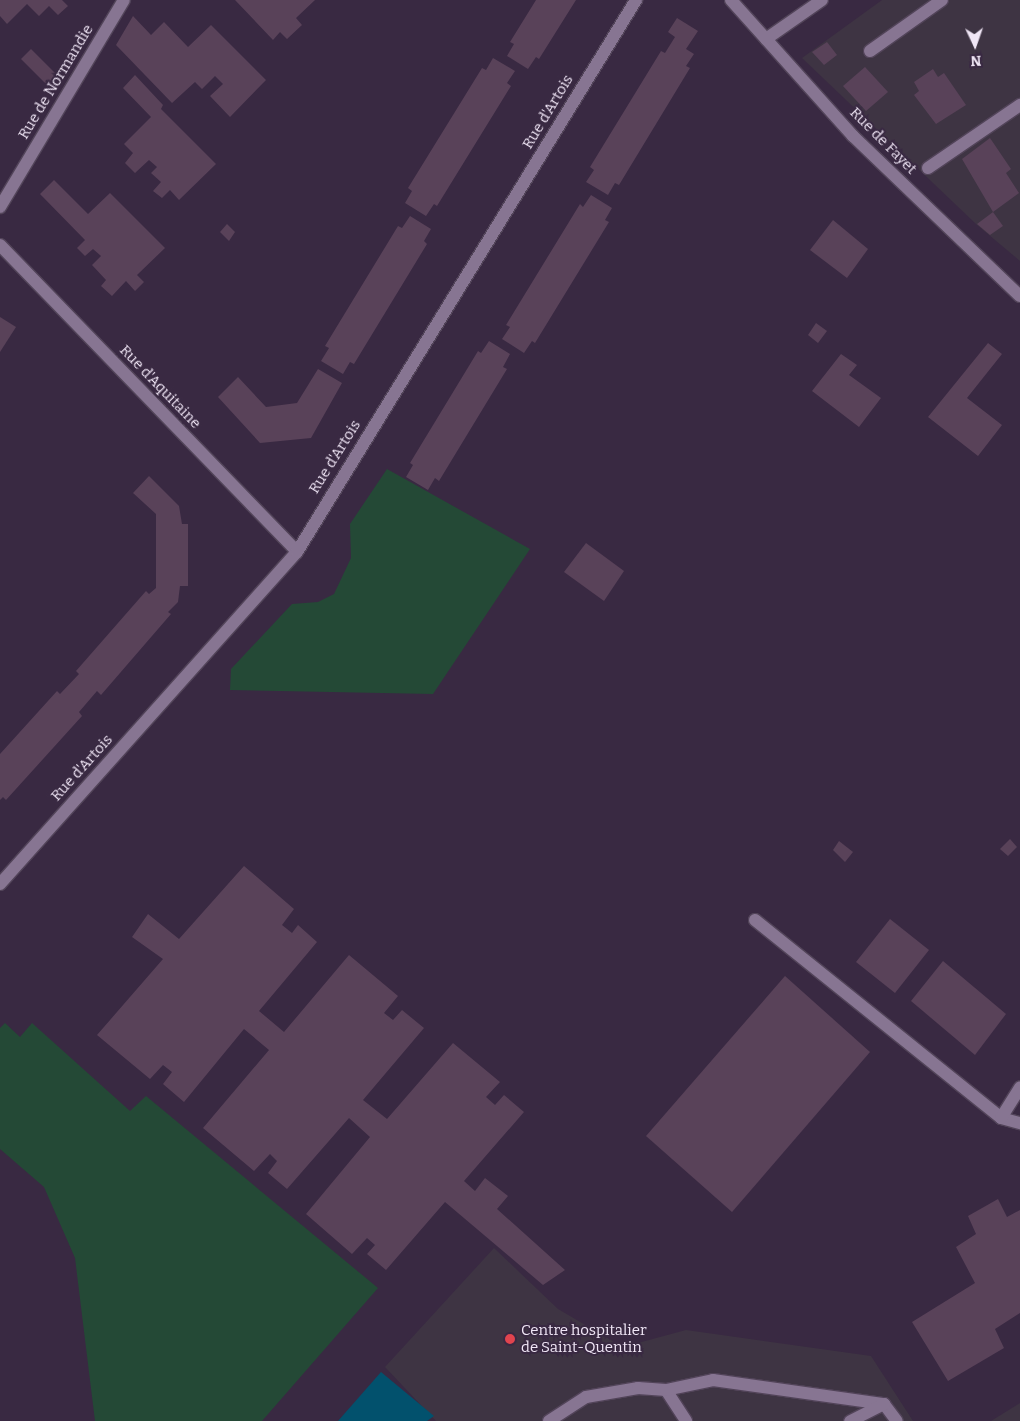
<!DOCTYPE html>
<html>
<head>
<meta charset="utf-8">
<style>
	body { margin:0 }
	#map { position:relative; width:1020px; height:1421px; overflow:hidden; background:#392942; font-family:Bitter,serif }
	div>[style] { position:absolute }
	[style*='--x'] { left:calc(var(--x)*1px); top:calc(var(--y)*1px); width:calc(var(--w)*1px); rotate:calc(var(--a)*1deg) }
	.medical>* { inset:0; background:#3e3443 }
	.green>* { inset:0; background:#244936 }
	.water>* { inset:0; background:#02516d }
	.building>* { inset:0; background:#594259 }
	.roads { filter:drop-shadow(1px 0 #524459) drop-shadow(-1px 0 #524459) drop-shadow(0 1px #524459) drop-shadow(0 -1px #524459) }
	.service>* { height:12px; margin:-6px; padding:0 6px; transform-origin:6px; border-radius:6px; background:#877592 }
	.minor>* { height:12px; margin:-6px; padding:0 6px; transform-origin:6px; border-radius:6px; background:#877592 }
	.secondary>* { height:12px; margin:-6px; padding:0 6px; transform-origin:6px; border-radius:6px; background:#877592 }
	.dots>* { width:14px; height:14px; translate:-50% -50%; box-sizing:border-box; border:2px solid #392942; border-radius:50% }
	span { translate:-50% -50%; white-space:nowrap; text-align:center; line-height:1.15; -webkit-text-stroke:4px #392942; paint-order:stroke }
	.street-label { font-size:15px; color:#f0e6f6 }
	.poi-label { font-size:15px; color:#f0e6f6 }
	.left { translate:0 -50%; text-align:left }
	.north { position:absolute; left:950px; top:20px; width:50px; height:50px; -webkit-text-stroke:4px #392942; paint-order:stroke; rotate:177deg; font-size:14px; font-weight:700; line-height:20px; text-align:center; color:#f0e6f6 }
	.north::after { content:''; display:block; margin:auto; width:18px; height:22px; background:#f0e6f6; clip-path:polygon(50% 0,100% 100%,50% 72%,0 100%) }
</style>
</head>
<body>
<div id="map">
	<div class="medical">
		<div style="clip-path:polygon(882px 0,1020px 0,1020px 261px,976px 224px,802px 58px)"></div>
		<div style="clip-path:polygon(494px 1248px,558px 1309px,623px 1347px,686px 1330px,871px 1356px,913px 1421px,436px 1421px,385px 1367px)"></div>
		<div style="clip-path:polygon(1020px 1403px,1020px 1421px,991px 1421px)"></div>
	</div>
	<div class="green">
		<div style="clip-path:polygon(387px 469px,530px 549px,433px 694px,230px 690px,231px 669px,292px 604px,318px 602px,334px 594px,351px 558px,350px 524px)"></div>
		<div style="clip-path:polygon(5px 1023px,20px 1037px,32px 1023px,130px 1111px,146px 1096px,378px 1288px,262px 1421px,95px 1421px,75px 1258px,44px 1187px,0 1149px,0 1028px)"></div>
	</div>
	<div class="water">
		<div style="clip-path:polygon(381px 1372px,434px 1416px,427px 1421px,338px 1421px)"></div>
	</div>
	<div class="building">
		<div style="clip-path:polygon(0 0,62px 0,68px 6px,58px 15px,49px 6px,39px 16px,27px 4px,7px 24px,0 16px)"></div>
		<div style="clip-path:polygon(235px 0,315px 0,296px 18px,302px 25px,287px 39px,280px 32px,273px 40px)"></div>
		<div style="clip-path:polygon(536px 0,576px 0,539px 59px,536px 57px,528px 69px,507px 56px,514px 44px,510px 42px)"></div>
		<div style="clip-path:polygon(133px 16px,151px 35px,164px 22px,188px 47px,211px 25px,266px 80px,230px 117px,210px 96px,223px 84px,215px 76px,202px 89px,195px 82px,172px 103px,116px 45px)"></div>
		<div style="clip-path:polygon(677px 18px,698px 31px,686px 49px,694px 54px,686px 66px,690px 68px,619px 185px,615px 183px,608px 195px,586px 182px,594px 170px,590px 167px,661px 51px,665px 53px,675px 37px,668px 32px)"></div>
		<div style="clip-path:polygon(827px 42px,837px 55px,824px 65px,812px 52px)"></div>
		<div style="clip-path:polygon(31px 49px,57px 75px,50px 88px,21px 59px)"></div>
		<div style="clip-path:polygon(493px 58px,515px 71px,507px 83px,511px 86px,437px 206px,434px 204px,426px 216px,405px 203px,412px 191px,408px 188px,482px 68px,486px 70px)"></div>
		<div style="clip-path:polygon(865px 67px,888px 92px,866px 111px,843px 86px)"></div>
		<div style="clip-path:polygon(933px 69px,938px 77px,944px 73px,966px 105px,936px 124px,914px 95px,919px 91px,914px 82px)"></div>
		<div style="clip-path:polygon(135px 75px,163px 105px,161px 109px,216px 164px,179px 200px,170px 190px,162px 198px,153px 191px,161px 182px,151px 173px,157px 167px,149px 160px,135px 173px,125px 163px,133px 153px,124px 144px,151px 117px,123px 88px)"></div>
		<div style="clip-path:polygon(990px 138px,1011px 169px,1006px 173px,1019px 193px,993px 212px,962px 159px)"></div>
		<div style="clip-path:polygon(54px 180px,88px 214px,110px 193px,165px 248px,137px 275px,144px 282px,135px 291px,126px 281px,112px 296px,101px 286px,106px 280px,92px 265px,101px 256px,93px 249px,85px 256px,77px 248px,85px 240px,40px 194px)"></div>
		<div style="clip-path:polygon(591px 195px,612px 208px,605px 220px,609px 222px,535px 343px,532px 341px,524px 353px,502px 339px,510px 327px,506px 325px,580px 204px,583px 207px)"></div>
		<div style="clip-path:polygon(993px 212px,1003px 226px,990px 235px,977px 224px)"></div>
		<div style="clip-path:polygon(410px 216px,431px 229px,424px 241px,427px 244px,354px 364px,350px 362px,343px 374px,321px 361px,329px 348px,325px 346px,398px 226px,402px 228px)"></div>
		<div style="clip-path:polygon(833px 220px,868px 249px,847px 278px,810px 250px)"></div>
		<div style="clip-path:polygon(227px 224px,235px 232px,229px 241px,220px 232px)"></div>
		<div style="clip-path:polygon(0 317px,16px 327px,0 352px)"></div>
		<div style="clip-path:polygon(816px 323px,827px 331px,818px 343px,808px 335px)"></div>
		<div style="clip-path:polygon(489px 341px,510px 354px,503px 367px,507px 369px,439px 481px,435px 478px,428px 490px,406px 477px,413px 465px,410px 463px,478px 351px,481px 353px)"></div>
		<div style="clip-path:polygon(988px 343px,1002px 354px,967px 398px,1002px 425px,978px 456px,928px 417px)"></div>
		<div style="clip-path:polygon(841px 354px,857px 365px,849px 375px,881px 398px,859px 427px,812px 391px)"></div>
		<div style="clip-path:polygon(318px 369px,342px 383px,311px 438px,260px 443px,218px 397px,238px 377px,266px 407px,297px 403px)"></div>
		<div style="clip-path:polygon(149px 476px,179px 506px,182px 524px,188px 524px,188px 586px,180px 586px,178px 602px,168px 612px,171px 614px,101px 695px,97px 691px,79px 712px,82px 716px,6px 800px,3px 797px,0 800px,0 754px,57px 691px,60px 694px,79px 674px,76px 671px,146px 591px,149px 594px,156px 588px,156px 514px,133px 493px)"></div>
		<div style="clip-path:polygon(586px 543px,624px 571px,604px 601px,564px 572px)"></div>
		<div style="clip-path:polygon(1010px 839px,1017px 847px,1008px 856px,1000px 849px)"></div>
		<div style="clip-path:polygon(839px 841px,853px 852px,845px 862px,833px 850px)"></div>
		<div style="clip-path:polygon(244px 866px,294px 909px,282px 925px,292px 933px,298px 925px,317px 942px,259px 1011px,284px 1032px,349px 955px,398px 996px,384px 1013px,393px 1020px,402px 1010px,424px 1028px,363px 1100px,387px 1119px,453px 1043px,500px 1082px,486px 1097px,495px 1105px,504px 1095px,524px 1112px,464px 1181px,475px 1191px,485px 1178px,508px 1196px,497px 1209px,565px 1270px,543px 1285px,445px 1202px,386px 1270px,367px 1254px,375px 1245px,367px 1238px,352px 1254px,306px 1214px,370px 1137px,349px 1118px,287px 1189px,268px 1173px,277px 1161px,270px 1154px,254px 1171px,203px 1128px,269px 1050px,244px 1029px,184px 1102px,163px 1084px,172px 1072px,163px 1065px,150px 1079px,97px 1035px,163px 959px,132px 937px,148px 914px,179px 939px)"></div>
		<div style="clip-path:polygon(890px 919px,929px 950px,895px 993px,856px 962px)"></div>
		<div style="clip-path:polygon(943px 961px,1006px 1014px,975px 1055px,911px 1001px)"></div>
		<div style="clip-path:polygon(785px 976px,870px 1052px,732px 1212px,646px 1136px)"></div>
		<div style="clip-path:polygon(998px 1199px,1007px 1217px,1020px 1210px,1020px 1313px,995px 1329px,1004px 1348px,948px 1381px,912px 1322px,975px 1283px,956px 1247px,976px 1234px,968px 1216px)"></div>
	</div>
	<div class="roads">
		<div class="service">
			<div style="--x:766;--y:39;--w:68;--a:-34.9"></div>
			<div style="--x:870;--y:51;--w:88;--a:-35.3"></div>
			<div style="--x:928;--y:168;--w:112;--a:-34.4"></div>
			<div style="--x:755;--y:920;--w:316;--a:38.8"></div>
			<div style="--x:1001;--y:1118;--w:20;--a:15"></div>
			<div style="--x:666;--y:1390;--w:37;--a:57"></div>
			<div style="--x:884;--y:1404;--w:21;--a:53"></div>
			<div style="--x:549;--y:1421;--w:44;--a:-33"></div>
			<div style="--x:586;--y:1397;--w:53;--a:-9.8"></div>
			<div style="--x:638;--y:1388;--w:28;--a:4"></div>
			<div style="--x:666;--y:1390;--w:48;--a:-12"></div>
			<div style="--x:713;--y:1380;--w:173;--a:8"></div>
			<div style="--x:884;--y:1404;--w:38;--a:153"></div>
		</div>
		<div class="minor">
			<div style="--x:0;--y:207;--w:241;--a:-59.1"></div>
			<div style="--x:0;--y:245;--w:427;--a:45.9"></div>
			<div style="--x:0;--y:884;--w:445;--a:-48.2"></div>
			<div style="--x:297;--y:552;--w:648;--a:-58.44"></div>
			<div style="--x:1001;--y:1118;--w:36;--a:-58"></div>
		</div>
		<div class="secondary">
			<div style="--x:731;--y:0;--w:183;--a:48.1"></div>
			<div style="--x:853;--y:136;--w:231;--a:43.8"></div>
		</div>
	</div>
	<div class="dots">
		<div style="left:510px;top:1339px;background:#e0444e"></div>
	</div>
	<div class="street-label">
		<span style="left:56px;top:82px;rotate:-59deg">Rue de Normandie</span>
		<span style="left:548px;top:112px;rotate:-59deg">Rue d'Artois</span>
		<span style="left:883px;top:141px;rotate:45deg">Rue de Fayet</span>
		<span style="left:160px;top:387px;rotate:46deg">Rue d'Aquitaine</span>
		<span style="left:335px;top:457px;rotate:-58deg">Rue d'Artois</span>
		<span style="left:82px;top:768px;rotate:-48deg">Rue d'Artois</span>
	</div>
	<div class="poi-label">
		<span class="left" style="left:521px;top:1339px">Centre hospitalier<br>de Saint-Quentin</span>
	</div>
	<div class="north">N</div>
</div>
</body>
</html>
